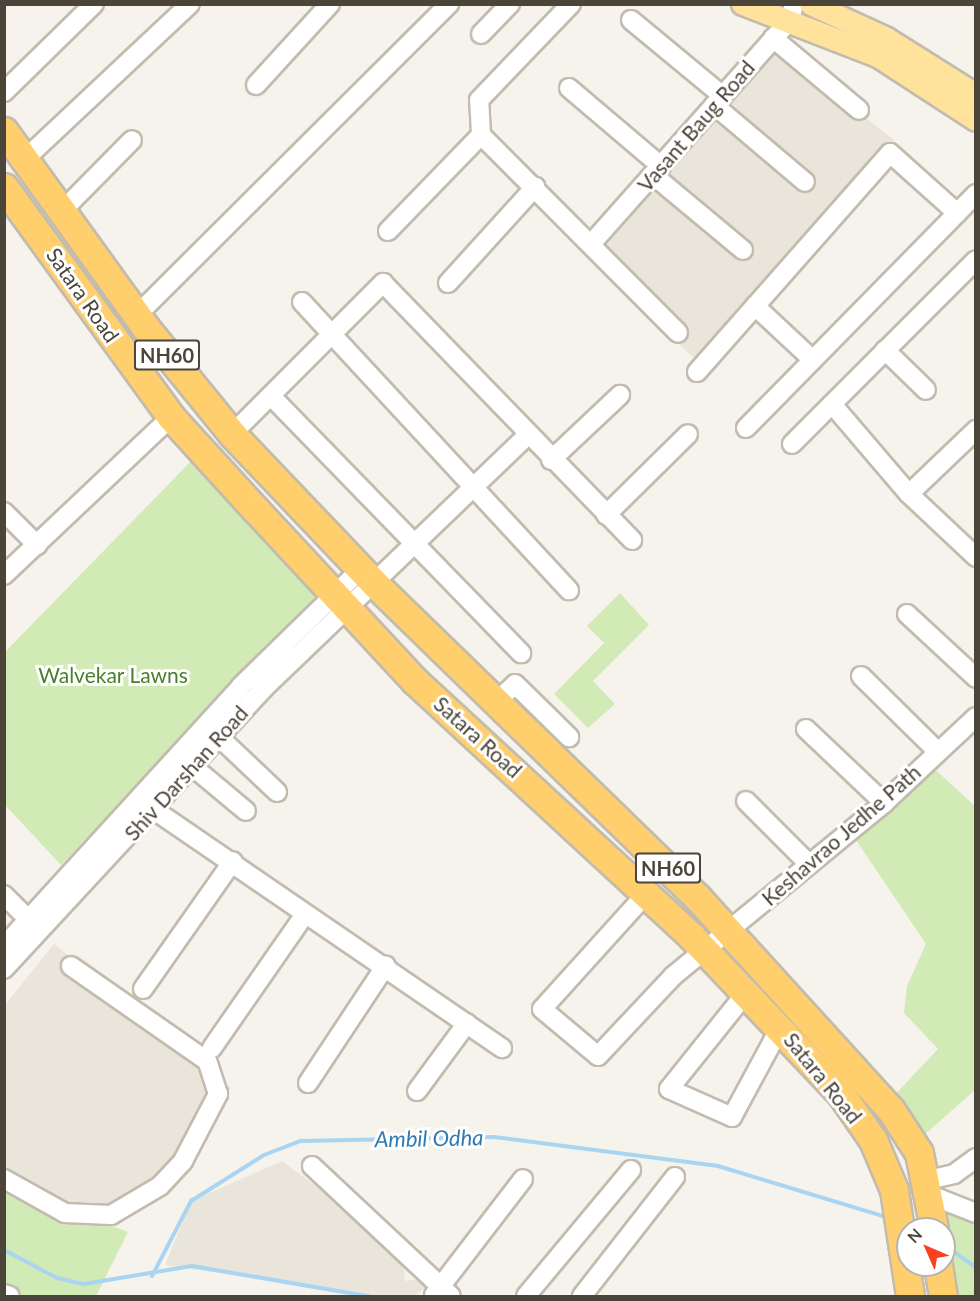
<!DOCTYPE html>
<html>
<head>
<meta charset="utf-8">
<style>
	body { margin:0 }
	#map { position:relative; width:980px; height:1301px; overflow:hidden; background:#f6f3ec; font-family:Lato,sans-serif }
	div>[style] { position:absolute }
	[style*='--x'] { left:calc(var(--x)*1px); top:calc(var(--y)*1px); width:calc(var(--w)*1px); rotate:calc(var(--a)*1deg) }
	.residential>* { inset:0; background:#eae5da }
	.green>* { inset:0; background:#d2eab5 }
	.stream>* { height:4px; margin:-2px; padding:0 2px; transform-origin:2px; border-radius:2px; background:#a9d4f2 }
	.roads { filter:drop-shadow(2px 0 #c2bbae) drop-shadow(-2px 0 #c2bbae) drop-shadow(0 2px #c2bbae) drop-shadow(0 -2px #c2bbae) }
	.minor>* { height:18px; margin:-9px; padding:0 9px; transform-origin:9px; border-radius:9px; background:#fff }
	.major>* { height:22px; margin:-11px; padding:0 11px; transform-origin:11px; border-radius:11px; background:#ffe39c }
	.highway>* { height:27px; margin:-13.5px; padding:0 13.5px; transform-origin:13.5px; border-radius:13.5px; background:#ffcf6e }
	span { translate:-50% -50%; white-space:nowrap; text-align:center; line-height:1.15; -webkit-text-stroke:6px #fff; paint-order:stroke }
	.shield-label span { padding:2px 4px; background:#fff; border:2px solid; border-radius:4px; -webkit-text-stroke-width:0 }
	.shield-label { font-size:20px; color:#4b4439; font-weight:700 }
	.street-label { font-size:21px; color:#4b4439 }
	.park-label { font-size:21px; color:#4a7f2a }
	.water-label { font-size:22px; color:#2e7ab2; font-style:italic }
	.frame { position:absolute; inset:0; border:6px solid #4b4439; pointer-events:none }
	.north { position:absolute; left:896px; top:1217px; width:60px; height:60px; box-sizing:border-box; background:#fff; border:2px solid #b7b4b0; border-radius:50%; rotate:315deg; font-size:16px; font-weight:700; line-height:24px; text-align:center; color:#4b4439 }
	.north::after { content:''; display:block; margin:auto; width:21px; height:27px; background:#fc3f1d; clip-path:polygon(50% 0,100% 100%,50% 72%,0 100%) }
</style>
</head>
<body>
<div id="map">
	<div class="residential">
		<div style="clip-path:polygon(773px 45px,894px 140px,698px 362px,587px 256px)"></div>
		<div style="clip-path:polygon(54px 944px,231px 1088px,131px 1209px,98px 1215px,5px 1178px,4px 1006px)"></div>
		<div style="clip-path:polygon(282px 1161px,402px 1250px,405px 1281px,431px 1278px,426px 1287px,414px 1296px,370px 1296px,165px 1265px,191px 1201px)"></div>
	</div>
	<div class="green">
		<div style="clip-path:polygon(201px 451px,326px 587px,61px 865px,5px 805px,5px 652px)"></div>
		<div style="clip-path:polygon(620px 593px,649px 625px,593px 681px,615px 704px,588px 728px,554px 694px,604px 643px,587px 626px)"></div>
		<div style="clip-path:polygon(930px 765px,975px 806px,975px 1090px,923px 1136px,889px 1101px,938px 1049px,904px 1013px,907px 986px,926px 944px,854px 837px)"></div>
		<div style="clip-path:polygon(4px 1186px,128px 1232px,96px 1296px,20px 1296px,5px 1289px)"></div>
		<div style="clip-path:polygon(952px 1210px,975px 1224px,975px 1296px,954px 1296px,942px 1211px)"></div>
	</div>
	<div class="stream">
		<div style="--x:944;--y:1245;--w:39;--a:35"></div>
		<div style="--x:4;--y:1250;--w:60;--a:27.8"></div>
		<div style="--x:57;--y:1278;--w:28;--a:13"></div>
		<div style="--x:84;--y:1284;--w:109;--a:-9.5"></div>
		<div style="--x:192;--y:1266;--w:179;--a:9.7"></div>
		<div style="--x:152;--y:1276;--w:85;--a:-62.5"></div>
		<div style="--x:191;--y:1201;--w:86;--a:-32.2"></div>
		<div style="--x:264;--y:1155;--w:40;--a:-21"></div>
		<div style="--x:301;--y:1141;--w:193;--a:-1.2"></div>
		<div style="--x:494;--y:1137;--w:226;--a:7.4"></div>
		<div style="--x:718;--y:1166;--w:176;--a:16.9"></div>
	</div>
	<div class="roads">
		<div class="minor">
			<div style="--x:631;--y:20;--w:119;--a:39.6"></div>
			<div style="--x:481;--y:34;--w:42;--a:-46"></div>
			<div style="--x:773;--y:38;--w:112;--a:39.9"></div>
			<div style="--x:256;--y:85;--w:110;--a:-47.6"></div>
			<div style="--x:569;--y:88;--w:121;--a:40.3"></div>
			<div style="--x:4;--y:92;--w:126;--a:-44.4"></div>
			<div style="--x:714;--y:105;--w:119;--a:40.2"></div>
			<div style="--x:481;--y:135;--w:279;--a:45.1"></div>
			<div style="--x:25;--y:159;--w:226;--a:-43.2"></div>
			<div style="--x:653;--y:175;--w:117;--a:39.8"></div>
			<div style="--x:63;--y:210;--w:98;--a:-45.4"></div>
			<div style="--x:388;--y:231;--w:134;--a:-45.9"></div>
			<div style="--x:481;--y:135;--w:35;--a:-93"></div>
			<div style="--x:479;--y:100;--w:133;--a:-46.2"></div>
			<div style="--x:591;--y:244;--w:300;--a:-48.4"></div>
			<div style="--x:790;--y:20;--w:16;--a:-76"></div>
			<div style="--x:448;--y:283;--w:130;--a:-47.8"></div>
			<div style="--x:302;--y:302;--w:393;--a:47.2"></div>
			<div style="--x:755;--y:306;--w:79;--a:43"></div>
			<div style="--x:137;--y:315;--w:441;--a:-44.9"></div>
			<div style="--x:885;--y:350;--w:57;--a:44.3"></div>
			<div style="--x:697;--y:372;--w:292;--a:-48.6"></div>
			<div style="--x:890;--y:153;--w:90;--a:41.8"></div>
			<div style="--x:271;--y:396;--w:359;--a:45.8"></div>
			<div style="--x:832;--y:404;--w:118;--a:49.5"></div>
			<div style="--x:909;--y:494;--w:92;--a:43.2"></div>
			<div style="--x:746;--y:428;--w:328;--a:-45.5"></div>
			<div style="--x:232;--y:434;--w:214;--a:-45"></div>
			<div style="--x:383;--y:283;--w:358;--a:45.9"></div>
			<div style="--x:792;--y:444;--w:260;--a:-45"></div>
			<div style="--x:551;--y:460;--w:95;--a:-43.3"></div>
			<div style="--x:909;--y:494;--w:93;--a:-43.7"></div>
			<div style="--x:4;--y:512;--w:47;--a:45"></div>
			<div style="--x:606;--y:515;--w:115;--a:-44.6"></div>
			<div style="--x:4;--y:575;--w:230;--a:-43.4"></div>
			<div style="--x:907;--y:614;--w:94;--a:42.8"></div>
			<div style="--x:861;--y:676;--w:107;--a:44.6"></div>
			<div style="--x:496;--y:702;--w:26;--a:-43"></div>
			<div style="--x:515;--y:684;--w:76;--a:44.5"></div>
			<div style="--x:806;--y:729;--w:108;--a:43.5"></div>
			<div style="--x:219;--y:737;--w:80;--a:43.5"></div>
			<div style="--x:192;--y:766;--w:70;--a:39.8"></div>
			<div style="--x:746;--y:801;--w:89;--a:45"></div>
			<div style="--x:144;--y:803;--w:434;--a:34.4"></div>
			<div style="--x:646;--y:894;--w:155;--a:132.1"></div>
			<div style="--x:542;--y:1009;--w:73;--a:40"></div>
			<div style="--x:598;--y:1056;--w:110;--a:-46.8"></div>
			<div style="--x:673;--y:976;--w:273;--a:-39.3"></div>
			<div style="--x:884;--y:803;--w:126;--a:-43.1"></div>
			<div style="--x:4;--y:895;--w:34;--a:45"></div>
			<div style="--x:4;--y:946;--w:352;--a:-47.6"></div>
			<div style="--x:241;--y:686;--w:168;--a:-44.3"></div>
			<div style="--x:4;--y:969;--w:383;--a:-47.2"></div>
			<div style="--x:264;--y:688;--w:364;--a:-43.8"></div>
			<div style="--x:143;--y:989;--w:156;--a:-54.9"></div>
			<div style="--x:746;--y:993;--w:123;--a:128.7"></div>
			<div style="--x:669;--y:1089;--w:69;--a:24"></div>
			<div style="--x:732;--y:1117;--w:103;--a:-61.7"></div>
			<div style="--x:212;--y:1048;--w:160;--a:-55.2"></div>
			<div style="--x:308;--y:1083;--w:141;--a:-56.5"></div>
			<div style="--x:417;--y:1091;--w:84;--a:-53.7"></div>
			<div style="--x:312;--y:1166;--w:190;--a:43.1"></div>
			<div style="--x:4;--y:1179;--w:70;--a:29.1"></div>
			<div style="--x:65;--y:1213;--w:46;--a:2.5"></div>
			<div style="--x:111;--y:1215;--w:57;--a:-30.6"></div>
			<div style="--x:160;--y:1186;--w:34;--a:-47"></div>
			<div style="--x:183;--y:1161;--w:76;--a:-62.4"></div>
			<div style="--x:218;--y:1094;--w:35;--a:-108"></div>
			<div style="--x:207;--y:1061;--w:166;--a:-145.1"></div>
			<div style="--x:928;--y:1180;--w:27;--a:-13"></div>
			<div style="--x:954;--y:1174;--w:27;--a:-36"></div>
			<div style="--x:930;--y:1195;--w:49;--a:21.4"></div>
			<div style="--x:4;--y:1294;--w:6;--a:18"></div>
			<div style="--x:434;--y:1295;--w:146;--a:-52.5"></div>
			<div style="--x:526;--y:1296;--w:164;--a:-50.2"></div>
			<div style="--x:582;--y:1296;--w:151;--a:-52"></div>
		</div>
		<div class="major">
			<div style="--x:743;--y:4;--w:145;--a:21.1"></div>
			<div style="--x:878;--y:56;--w:117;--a:33.1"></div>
			<div style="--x:811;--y:4;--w:84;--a:24.7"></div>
			<div style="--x:887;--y:39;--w:105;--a:32.2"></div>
		</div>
		<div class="highway">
			<div style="--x:4;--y:131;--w:243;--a:54.2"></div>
			<div style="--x:146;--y:328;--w:136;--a:50.9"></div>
			<div style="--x:232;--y:434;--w:206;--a:46.4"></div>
			<div style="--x:374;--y:583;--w:452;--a:44.2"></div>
			<div style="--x:698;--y:898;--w:287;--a:47.7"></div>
			<div style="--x:891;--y:1110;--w:51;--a:56.9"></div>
			<div style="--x:919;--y:1153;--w:77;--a:78.8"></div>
			<div style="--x:4;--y:187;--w:284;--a:54"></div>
			<div style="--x:171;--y:417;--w:126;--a:47.6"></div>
			<div style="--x:256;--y:510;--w:233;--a:47.1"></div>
			<div style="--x:415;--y:681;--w:377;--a:42.7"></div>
			<div style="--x:692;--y:937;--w:216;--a:46.5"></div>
			<div style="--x:841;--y:1094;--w:56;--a:55.2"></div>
			<div style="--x:873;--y:1140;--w:54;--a:67.2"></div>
			<div style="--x:894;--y:1190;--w:107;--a:81.4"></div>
			<div style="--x:938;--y:1265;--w:31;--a:81"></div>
		</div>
	</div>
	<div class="shield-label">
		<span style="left:167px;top:355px">NH60</span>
		<span style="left:668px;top:868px">NH60</span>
	</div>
	<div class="street-label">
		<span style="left:696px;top:126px;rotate:-49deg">Vasant Baug Road</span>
		<span style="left:83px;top:295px;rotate:55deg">Satara Road</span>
		<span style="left:478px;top:737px;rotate:42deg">Satara Road</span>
		<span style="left:186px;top:773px;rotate:-48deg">Shiv Darshan Road</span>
		<span style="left:841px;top:835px;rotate:-41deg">Keshavrao Jedhe Path</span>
		<span style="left:823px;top:1078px;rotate:51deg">Satara Road</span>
	</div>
	<div class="park-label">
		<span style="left:113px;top:675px">Walvekar Lawns</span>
	</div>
	<div class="water-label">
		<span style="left:429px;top:1138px;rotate:-1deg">Ambil Odha</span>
	</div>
	<div class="frame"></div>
	<div class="north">N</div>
</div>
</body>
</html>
